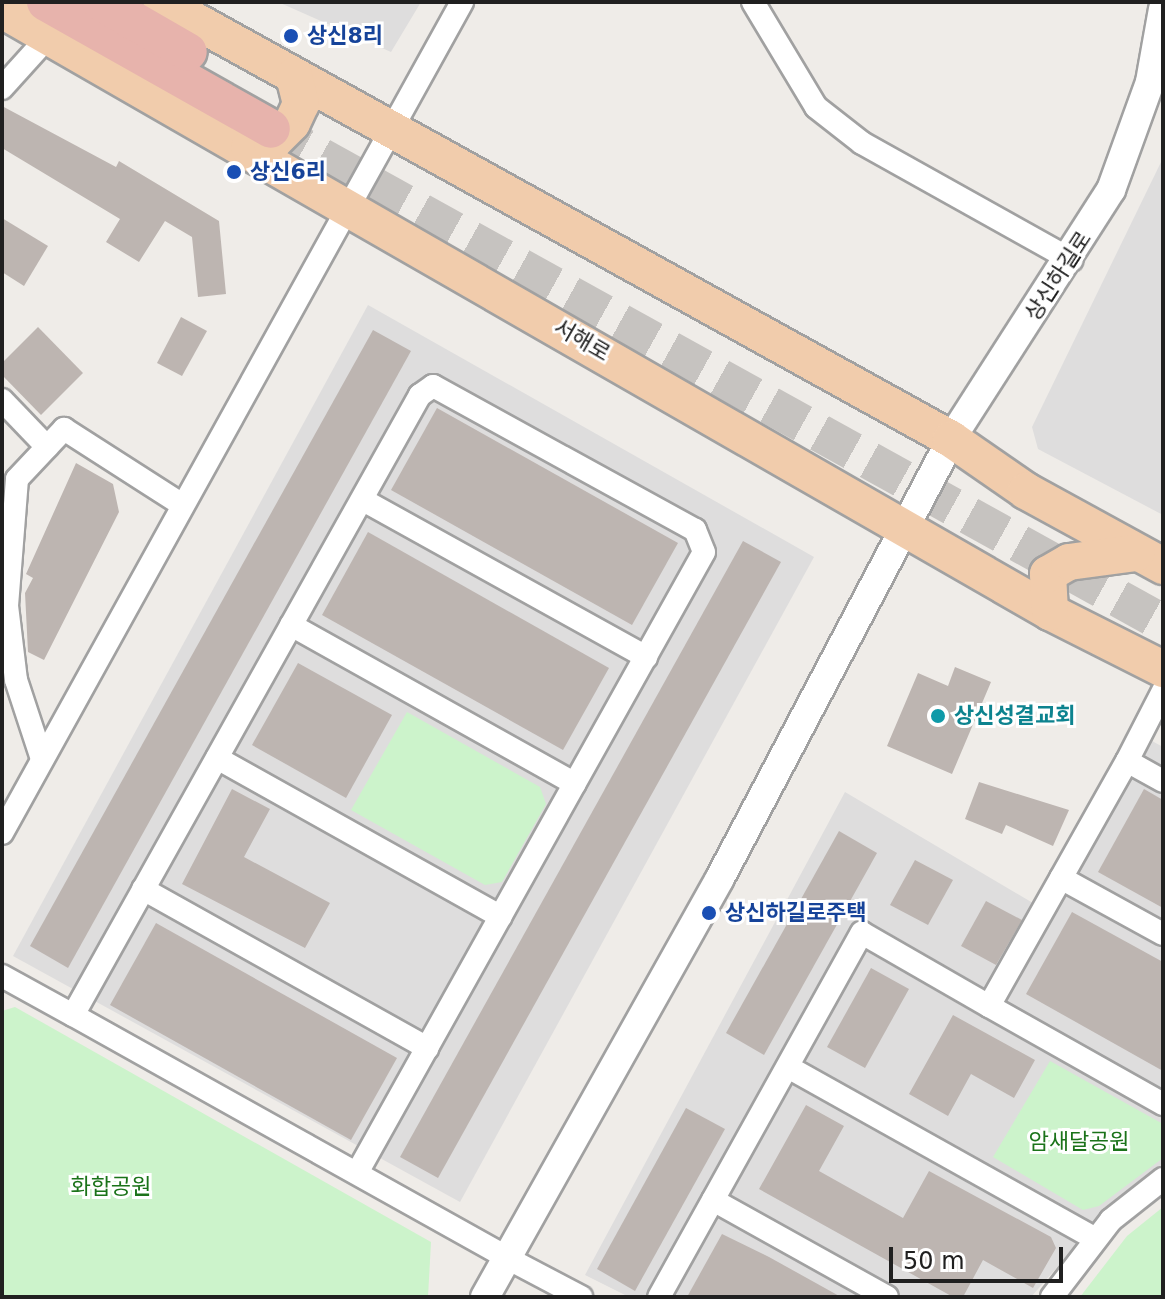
<!DOCTYPE html>
<html>
<head>
<meta charset="utf-8">
<style>
	body { margin:0 }
	#map { position:relative; width:1165px; height:1299px; overflow:hidden; background:#efece8; font-family:"DejaVu Sans","Noto Sans KR",sans-serif }
	div>[style] { position:absolute }
	[style*='--x'] { left:calc(var(--x)*1px); top:calc(var(--y)*1px); width:calc(var(--w)*1px); rotate:calc(var(--a)*1deg) }
	.residential>* { inset:0; background:#dedddd }
	.park>* { inset:0; background:#ccf3cb }
	.building>* { inset:0; background:#bdb5b1 }
	.trunk-tunnel>* { height:38px; margin-top:-19px; transform-origin:0; background:repeating-linear-gradient(90deg,#c6c3c0 0 38px,transparent 0 57px) }
	.roads { filter:drop-shadow(2px 0 #a1a1a1) drop-shadow(-2px 0 #a1a1a1) drop-shadow(0 2px #a1a1a1) drop-shadow(0 -2px #a1a1a1) }
	.minor>* { height:22px; margin:-11px; padding:0 11px; transform-origin:11px; border-radius:11px; background:#fff }
	.tertiary>* { height:28px; margin:-14px; padding:0 14px; transform-origin:14px; border-radius:14px; background:#fff }
	.primary>* { height:36px; margin:-18px; padding:0 18px; transform-origin:18px; border-radius:18px; background:#f1ccac }
	.trunk>* { height:38px; margin:-19px; padding:0 19px; transform-origin:19px; border-radius:19px; background:#e7b3ac }
	.dots>* { width:22px; height:22px; translate:-50% -50%; box-sizing:border-box; border:4px solid #fff; border-radius:50% }
	span { translate:-50% -50%; white-space:nowrap; text-align:center; line-height:1.15; -webkit-text-stroke:6px #fff; paint-order:stroke }
	.transit-label { font-size:22px; color:#164399; font-weight:700 }
	.left { translate:0 -50%; text-align:left }
	.street-label { font-size:22px; color:#202020 }
	.culture-label { font-size:22px; color:#0d838f; font-weight:700 }
	.park-label { font-size:22px; color:#1b731a }
	.frame { position:absolute; inset:0; border:4px solid #202020; pointer-events:none }
	.scale { position:absolute; left:889px; top:1247px; width:174px; height:36px; box-sizing:border-box; border:4px solid #202020; border-top:0; padding-left:10px; font-size:24px; line-height:28px; white-space:nowrap; color:#202020; -webkit-text-stroke:6px #fff; paint-order:stroke }
</style>
</head>
<body>
<div id="map">
	<div class="residential">
		<div style="clip-path:polygon(278px 2px,421px 2px,391px 52px)"></div>
		<div style="clip-path:polygon(1163px 158px,1163px 515px,1038px 449px,1032px 427px)"></div>
		<div style="clip-path:polygon(368px 305px,814px 557px,460px 1202px,13px 956px)"></div>
		<div style="clip-path:polygon(1132px 730px,1163px 747px,1163px 1177px,1109px 1208px,1031px 1297px,629px 1297px,585px 1275px,845px 792px,1038px 906px)"></div>
	</div>
	<div class="park">
		<div style="clip-path:polygon(407px 712px,540px 787px,546px 804px,502px 882px,485px 885px,351px 810px)"></div>
		<div style="clip-path:polygon(15px 1007px,431px 1242px,428px 1297px,2px 1297px,2px 1011px)"></div>
		<div style="clip-path:polygon(1050px 1061px,1163px 1124px,1163px 1158px,1099px 1206px,1083px 1210px,993px 1157px)"></div>
		<div style="clip-path:polygon(1163px 1207px,1163px 1297px,1080px 1297px,1127px 1236px)"></div>
	</div>
	<div class="building">
		<div style="clip-path:polygon(2px 106px,116px 167px,119px 161px,219px 221px,226px 294px,198px 297px,192px 237px,165px 221px,139px 262px,106px 242px,120px 219px,2px 148px)"></div>
		<div style="clip-path:polygon(2px 218px,48px 246px,24px 286px,2px 272px)"></div>
		<div style="clip-path:polygon(181px 317px,207px 331px,182px 376px,157px 363px)"></div>
		<div style="clip-path:polygon(38px 327px,83px 373px,41px 415px,2px 375px,2px 363px)"></div>
		<div style="clip-path:polygon(373px 330px,411px 351px,68px 968px,30px 946px)"></div>
		<div style="clip-path:polygon(437px 408px,678px 543px,632px 625px,391px 490px)"></div>
		<div style="clip-path:polygon(76px 463px,113px 484px,119px 512px,44px 660px,28px 652px,25px 593px,33px 578px,26px 574px)"></div>
		<div style="clip-path:polygon(368px 532px,609px 668px,563px 750px,322px 615px)"></div>
		<div style="clip-path:polygon(743px 541px,781px 562px,438px 1178px,400px 1157px)"></div>
		<div style="clip-path:polygon(298px 663px,392px 715px,346px 798px,252px 745px)"></div>
		<div style="clip-path:polygon(955px 667px,991px 682px,952px 774px,887px 746px,918px 673px,948px 686px)"></div>
		<div style="clip-path:polygon(979px 782px,1069px 810px,1053px 846px,1006px 825px,1002px 834px,965px 819px)"></div>
		<div style="clip-path:polygon(232px 789px,270px 809px,244px 857px,330px 903px,305px 948px,182px 884px)"></div>
		<div style="clip-path:polygon(1144px 789px,1163px 800px,1163px 908px,1098px 872px)"></div>
		<div style="clip-path:polygon(839px 831px,877px 853px,764px 1055px,726px 1033px)"></div>
		<div style="clip-path:polygon(915px 860px,953px 880px,928px 925px,890px 905px)"></div>
		<div style="clip-path:polygon(986px 901px,1022px 920px,996px 965px,961px 946px)"></div>
		<div style="clip-path:polygon(1072px 912px,1163px 962px,1163px 1071px,1026px 994px)"></div>
		<div style="clip-path:polygon(156px 923px,397px 1058px,351px 1140px,110px 1005px)"></div>
		<div style="clip-path:polygon(871px 968px,909px 989px,865px 1068px,827px 1047px)"></div>
		<div style="clip-path:polygon(953px 1015px,1035px 1060px,1014px 1098px,971px 1074px,948px 1116px,909px 1094px)"></div>
		<div style="clip-path:polygon(806px 1105px,844px 1126px,819px 1171px,903px 1218px,929px 1171px,1051px 1237px,1056px 1248px,1033px 1288px,983px 1260px,963px 1297px,953px 1297px,759px 1189px)"></div>
		<div style="clip-path:polygon(686px 1108px,725px 1129px,635px 1291px,597px 1269px)"></div>
		<div style="clip-path:polygon(722px 1234px,769px 1257px,841px 1297px,687px 1297px)"></div>
	</div>
	<div class="trunk-tunnel">
		<div style="--x:271;--y:129;--w:1020;--a:28.98"></div>
	</div>
	<div class="roads">
		<div class="minor">
			<div style="--x:753;--y:2;--w:122;--a:59"></div>
			<div style="--x:816;--y:107;--w:58;--a:38"></div>
			<div style="--x:862;--y:143;--w:240;--a:29.2"></div>
			<div style="--x:2;--y:88;--w:70;--a:-47.9"></div>
			<div style="--x:2;--y:400;--w:65;--a:46.2"></div>
			<div style="--x:363;--y:500;--w:324;--a:29"></div>
			<div style="--x:291;--y:625;--w:325;--a:29.2"></div>
			<div style="--x:217;--y:758;--w:325;--a:29.2"></div>
			<div style="--x:42;--y:759;--w:83;--a:-108.2"></div>
			<div style="--x:16;--y:680;--w:75;--a:-96.9"></div>
			<div style="--x:7;--y:606;--w:127;--a:-85.5"></div>
			<div style="--x:17;--y:479;--w:69;--a:-46.8"></div>
			<div style="--x:64;--y:429;--w:139;--a:32.7"></div>
			<div style="--x:1127;--y:761;--w:79;--a:-62.8"></div>
			<div style="--x:1163;--y:781;--w:41;--a:-150.9"></div>
			<div style="--x:1127;--y:761;--w:281;--a:119.4"></div>
			<div style="--x:989;--y:1006;--w:200;--a:29.4"></div>
			<div style="--x:2;--y:833;--w:950;--a:-61.03"></div>
			<div style="--x:1061;--y:878;--w:116;--a:28.8"></div>
			<div style="--x:143;--y:889;--w:326;--a:29.2"></div>
			<div style="--x:2;--y:976;--w:81;--a:28.8"></div>
			<div style="--x:788;--y:1067;--w:351;--a:29.2"></div>
			<div style="--x:357;--y:1173;--w:711;--a:-60.8"></div>
			<div style="--x:704;--y:552;--w:24;--a:-112"></div>
			<div style="--x:695;--y:530;--w:299;--a:-151.2"></div>
			<div style="--x:433;--y:386;--w:16;--a:145"></div>
			<div style="--x:420;--y:395;--w:710;--a:119.23"></div>
			<div style="--x:73;--y:1015;--w:497;--a:29.2"></div>
			<div style="--x:507;--y:1258;--w:84;--a:27.8"></div>
			<div style="--x:713;--y:1200;--w:199;--a:29.1"></div>
			<div style="--x:659;--y:1297;--w:417;--a:-60.9"></div>
			<div style="--x:862;--y:933;--w:146;--a:29.9"></div>
			<div style="--x:1052;--y:1297;--w:97;--a:-52.5"></div>
			<div style="--x:1111;--y:1220;--w:66;--a:-38.3"></div>
		</div>
		<div class="tertiary">
			<div style="--x:485;--y:1297;--w:480;--a:-60.7"></div>
			<div style="--x:720;--y:878;--w:496;--a:-62.2"></div>
			<div style="--x:951;--y:439;--w:296;--a:-57.3"></div>
			<div style="--x:1111;--y:190;--w:115;--a:-70.1"></div>
			<div style="--x:1150;--y:82;--w:74;--a:-79.9"></div>
		</div>
		<div class="primary">
			<div style="--x:161;--y:2;--w:903;--a:28.95"></div>
			<div style="--x:951;--y:439;--w:91;--a:34.7"></div>
			<div style="--x:1026;--y:491;--w:156;--a:28.7"></div>
			<div style="--x:2;--y:10;--w:1209;--a:29.87"></div>
			<div style="--x:1050;--y:612;--w:127;--a:26.8"></div>
			<div style="--x:249;--y:148;--w:24;--a:-12"></div>
			<div style="--x:272;--y:143;--w:28;--a:-45"></div>
			<div style="--x:292;--y:123;--w:21;--a:-65"></div>
			<div style="--x:301;--y:104;--w:29;--a:-104"></div>
			<div style="--x:1050;--y:612;--w:38;--a:-93"></div>
			<div style="--x:1048;--y:574;--w:24;--a:-30"></div>
			<div style="--x:1069;--y:562;--w:68;--a:-7.7"></div>
		</div>
		<div class="trunk">
			<div style="--x:46;--y:2;--w:258;--a:29.4"></div>
			<div style="--x:101;--y:2;--w:100;--a:29.9"></div>
		</div>
	</div>
	<div class="dots">
		<div style="left:291px;top:36px;background:#1a4fb4"></div>
		<div style="left:234px;top:172px;background:#1a4fb4"></div>
		<div style="left:938px;top:716px;background:#0f9aa8"></div>
		<div style="left:709px;top:913px;background:#1a4fb4"></div>
	</div>
	<div class="transit-label">
		<span class="left" style="left:307px;top:36px">상신8리</span>
		<span class="left" style="left:250px;top:172px">상신6리</span>
		<span class="left" style="left:725px;top:913px">상신하길로주택</span>
	</div>
	<div class="street-label">
		<span style="left:1058px;top:276px;rotate:-57deg">상신하길로</span>
		<span style="left:582px;top:340px;rotate:30deg">서해로</span>
	</div>
	<div class="culture-label">
		<span class="left" style="left:954px;top:716px">상신성결교회</span>
	</div>
	<div class="park-label">
		<span style="left:1079px;top:1142px">암새달공원</span>
		<span style="left:111px;top:1187px">화합공원</span>
	</div>
	<div class="frame"></div>
	<div class="scale">50 m</div>
</div>
</body>
</html>
